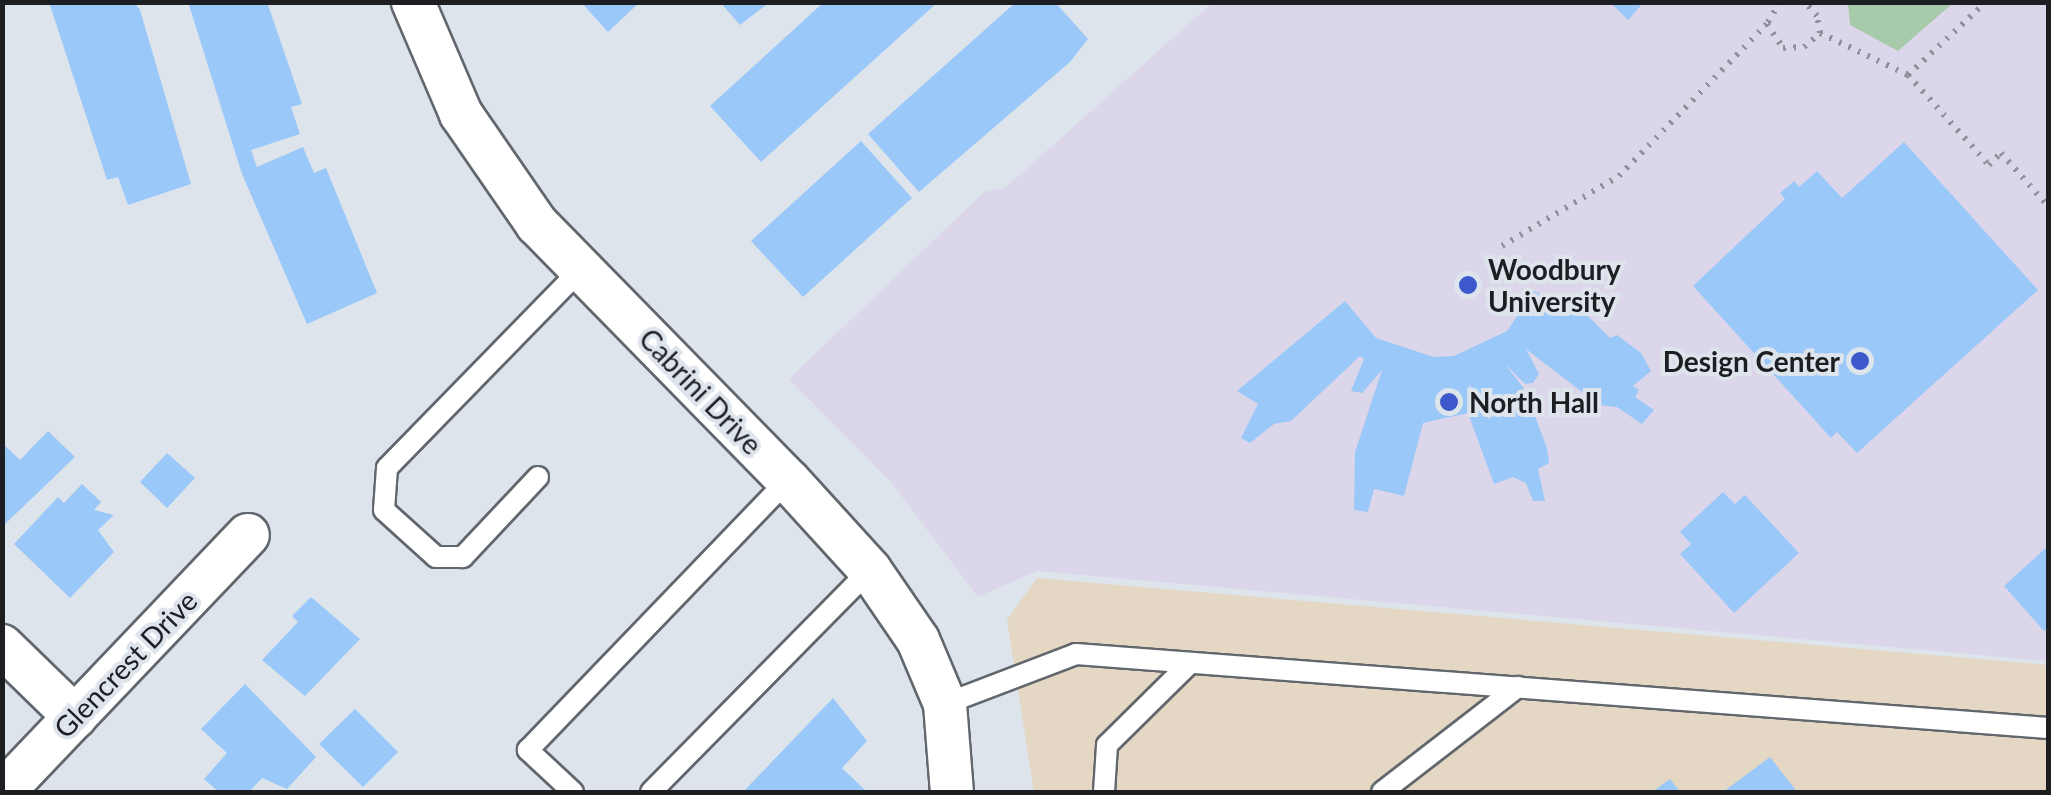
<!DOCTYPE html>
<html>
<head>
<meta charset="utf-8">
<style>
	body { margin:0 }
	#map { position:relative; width:2051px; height:795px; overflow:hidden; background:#dde4ec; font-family:Lato,sans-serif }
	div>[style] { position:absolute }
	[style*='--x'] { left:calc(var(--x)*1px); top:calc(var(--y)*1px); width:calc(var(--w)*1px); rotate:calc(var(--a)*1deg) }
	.commercial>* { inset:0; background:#e4d8c4 }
	.education>* { inset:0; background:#dcd6eb }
	.green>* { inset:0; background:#a7caaa }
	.building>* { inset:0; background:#9ac8f9 }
	.path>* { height:6px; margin-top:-3px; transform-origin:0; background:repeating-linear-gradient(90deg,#8e9399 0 2.5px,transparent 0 10.5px) }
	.roads { filter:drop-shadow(2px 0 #61676d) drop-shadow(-2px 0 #61676d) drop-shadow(0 2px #61676d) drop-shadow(0 -2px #61676d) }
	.service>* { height:20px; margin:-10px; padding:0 10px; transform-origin:10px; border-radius:10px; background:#fff }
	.minor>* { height:42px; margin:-21px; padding:0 21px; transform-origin:21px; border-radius:21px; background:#fff }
	.dots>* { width:28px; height:28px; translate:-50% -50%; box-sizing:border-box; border:5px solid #dde4ec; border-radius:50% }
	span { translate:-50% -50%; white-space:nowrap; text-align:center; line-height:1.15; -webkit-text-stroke:8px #dde4ec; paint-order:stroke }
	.poi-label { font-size:28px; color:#1c1e21; font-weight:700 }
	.left { translate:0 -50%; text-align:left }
	.right { translate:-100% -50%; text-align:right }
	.street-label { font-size:28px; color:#1c1e21 }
	.frame { position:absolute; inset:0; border:5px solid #1c1e21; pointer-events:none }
</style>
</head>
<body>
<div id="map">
	<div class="commercial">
		<div style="clip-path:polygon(1037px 578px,2048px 665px,2048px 792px,1034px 792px,1007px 620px)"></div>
	</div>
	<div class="education">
		<div style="clip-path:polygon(1212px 3px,2048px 3px,2048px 661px,1037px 571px,978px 597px,891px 482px,789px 379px,984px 192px,1005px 188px)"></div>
	</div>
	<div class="green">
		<div style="clip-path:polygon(1848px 3px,1847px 3px,1953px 3px,1898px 51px,1850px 25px)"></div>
	</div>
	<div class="building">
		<div style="clip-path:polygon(49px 2px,134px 2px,140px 10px,191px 184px,128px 205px,118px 177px,107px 180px)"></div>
		<div style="clip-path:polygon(188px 2px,267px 2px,302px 104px,291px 107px,300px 134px,251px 150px,257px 167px,303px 147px,314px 173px,326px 168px,377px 293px,307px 324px,242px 174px)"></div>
		<div style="clip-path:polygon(581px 2px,640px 2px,608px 32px)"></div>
		<div style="clip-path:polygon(720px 2px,770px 2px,740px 25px)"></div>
		<div style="clip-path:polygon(824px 2px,938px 2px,761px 162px,710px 106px)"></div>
		<div style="clip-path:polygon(1016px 2px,1055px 2px,1088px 39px,1070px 62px,919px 192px,868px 134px)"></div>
		<div style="clip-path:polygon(1610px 2px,1644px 2px,1628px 20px)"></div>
		<div style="clip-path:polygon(861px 141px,912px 198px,803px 297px,751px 241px)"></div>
		<div style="clip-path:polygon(1904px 142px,2038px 290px,1857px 453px,1837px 432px,1831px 438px,1693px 286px,1785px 199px,1780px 193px,1794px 181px,1799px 187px,1817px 171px,1842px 198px)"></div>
		<div style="clip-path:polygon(1534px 291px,1589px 317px,1610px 338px,1617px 335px,1641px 353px,1651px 371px,1633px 386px,1639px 390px,1635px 397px,1654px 410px,1642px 424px,1617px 407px,1599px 405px,1526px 349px,1539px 374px,1533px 383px,1525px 384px,1505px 364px,1525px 390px,1547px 448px,1549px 463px,1538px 469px,1545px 501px,1533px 501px,1526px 483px,1513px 477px,1494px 484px,1468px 413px,1423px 423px,1404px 496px,1374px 489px,1368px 512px,1354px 510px,1355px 452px,1382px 370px,1362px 393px,1351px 391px,1364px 359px,1360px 356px,1291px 421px,1274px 424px,1250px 443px,1241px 438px,1258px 404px,1237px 391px,1345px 301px,1376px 338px,1434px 357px,1454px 356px,1507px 331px)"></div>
		<div style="clip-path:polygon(48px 431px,75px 457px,2px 527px,2px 443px,20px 460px)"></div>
		<div style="clip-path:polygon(167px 453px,195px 478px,167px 508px,140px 482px)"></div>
		<div style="clip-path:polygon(82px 484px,101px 502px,94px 510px,114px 515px,98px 530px,114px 552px,70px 598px,14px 544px,58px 497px,64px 503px)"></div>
		<div style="clip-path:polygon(1723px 492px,1735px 504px,1745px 495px,1799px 553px,1734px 613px,1680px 554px,1691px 544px,1680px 532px)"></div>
		<div style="clip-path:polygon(2048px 546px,2048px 627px,2044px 631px,2004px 586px)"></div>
		<div style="clip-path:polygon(311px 597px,360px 639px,305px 696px,262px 660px,298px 622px,292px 616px)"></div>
		<div style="clip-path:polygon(245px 684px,316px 757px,287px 789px,262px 778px,249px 792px,219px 792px,204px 779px,227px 753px,201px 729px)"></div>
		<div style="clip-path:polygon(833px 698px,867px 741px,842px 768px,867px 792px,743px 792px)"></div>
		<div style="clip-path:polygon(355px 709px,398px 752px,363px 787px,319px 744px)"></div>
		<div style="clip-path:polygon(1770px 757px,1797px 792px,1723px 792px)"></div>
		<div style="clip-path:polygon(1670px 779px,1680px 792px,1652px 792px)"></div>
	</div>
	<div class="path">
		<div style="--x:1780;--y:2;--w:26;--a:121"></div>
		<div style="--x:1767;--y:24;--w:29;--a:56"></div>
		<div style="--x:1783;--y:48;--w:21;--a:-3"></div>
		<div style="--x:1804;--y:47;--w:21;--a:-41"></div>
		<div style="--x:1820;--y:33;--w:17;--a:-100"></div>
		<div style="--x:1817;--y:16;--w:18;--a:-131"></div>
		<div style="--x:1820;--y:33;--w:98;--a:25.5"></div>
		<div style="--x:1908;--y:75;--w:121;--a:48"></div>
		<div style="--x:1989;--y:165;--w:17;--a:-45"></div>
		<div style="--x:2001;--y:153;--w:71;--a:48.4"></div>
		<div style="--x:1908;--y:75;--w:107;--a:-43.1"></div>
		<div style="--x:1502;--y:246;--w:136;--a:-30.9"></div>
		<div style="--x:1619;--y:176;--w:212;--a:-45.8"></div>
	</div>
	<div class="roads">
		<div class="service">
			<div style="--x:538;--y:477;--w:110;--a:133.2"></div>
			<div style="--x:463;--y:557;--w:27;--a:180"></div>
			<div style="--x:436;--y:557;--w:70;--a:-137.9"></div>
			<div style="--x:384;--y:510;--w:42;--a:-85.9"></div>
			<div style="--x:387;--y:468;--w:278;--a:-45.7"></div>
			<div style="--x:945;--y:704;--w:140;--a:-20.9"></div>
			<div style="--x:1076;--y:654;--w:975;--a:4.35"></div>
			<div style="--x:573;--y:792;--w:62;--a:-137"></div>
			<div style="--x:528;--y:750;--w:375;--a:-46.1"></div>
			<div style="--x:651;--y:792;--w:312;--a:-45.4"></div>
			<div style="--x:1104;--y:792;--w:47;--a:-86.3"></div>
			<div style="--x:1107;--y:745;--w:114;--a:-44.6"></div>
			<div style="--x:1382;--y:792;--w:172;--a:-37.7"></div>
		</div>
		<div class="minor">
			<div style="--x:413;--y:2;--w:122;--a:66.8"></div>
			<div style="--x:461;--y:114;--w:134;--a:55.4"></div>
			<div style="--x:537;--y:224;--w:359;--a:45.6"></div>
			<div style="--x:788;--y:480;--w:122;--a:47.7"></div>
			<div style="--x:870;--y:570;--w:85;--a:55.6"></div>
			<div style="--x:918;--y:640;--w:69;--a:67.1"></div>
			<div style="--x:945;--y:704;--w:88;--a:85.5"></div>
			<div style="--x:2;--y:646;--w:102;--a:44.2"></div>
			<div style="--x:3;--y:792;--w:355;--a:-46.4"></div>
		</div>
	</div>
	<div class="dots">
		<div style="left:1468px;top:285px;background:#3d58cb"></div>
		<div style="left:1860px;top:361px;background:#3d58cb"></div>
		<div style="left:1449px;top:402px;background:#3d58cb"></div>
	</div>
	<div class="poi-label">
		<span class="left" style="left:1488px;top:285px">Woodbury<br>University</span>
		<span class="right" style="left:1840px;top:361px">Design Center</span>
		<span class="left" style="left:1469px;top:402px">North Hall</span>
	</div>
	<div class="street-label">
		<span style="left:701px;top:391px;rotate:46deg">Cabrini Drive</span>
		<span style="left:125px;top:664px;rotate:-46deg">Glencrest Drive</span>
	</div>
	<div class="frame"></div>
</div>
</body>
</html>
